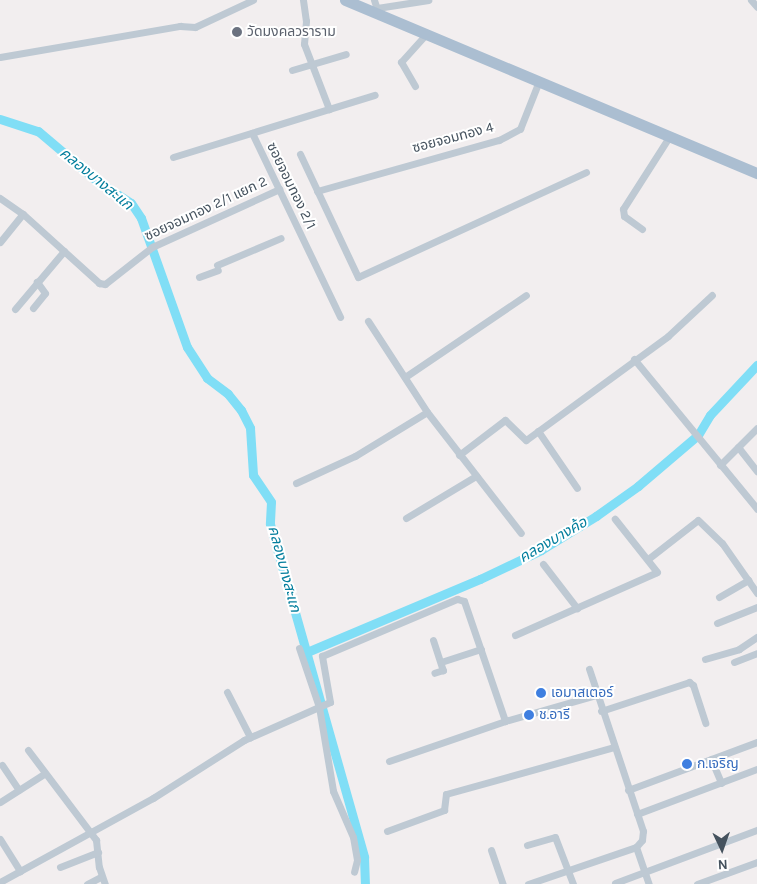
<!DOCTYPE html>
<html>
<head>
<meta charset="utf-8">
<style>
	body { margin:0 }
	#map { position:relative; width:757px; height:884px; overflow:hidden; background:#f2eeef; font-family:Karla,"Noto Sans Thai",sans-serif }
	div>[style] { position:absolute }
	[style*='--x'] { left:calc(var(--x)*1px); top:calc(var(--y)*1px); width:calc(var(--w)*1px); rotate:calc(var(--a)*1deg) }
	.canal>* { height:9px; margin:-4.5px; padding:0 4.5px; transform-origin:4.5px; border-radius:4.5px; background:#80def6 }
	.street>* { height:7px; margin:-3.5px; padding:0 3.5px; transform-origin:3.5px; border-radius:3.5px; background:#bec9d3 }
	.primary>* { height:11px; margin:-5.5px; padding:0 5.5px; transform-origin:5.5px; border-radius:5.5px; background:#abbed1 }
	.dots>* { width:14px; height:14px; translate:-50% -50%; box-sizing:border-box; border:2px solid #fff; border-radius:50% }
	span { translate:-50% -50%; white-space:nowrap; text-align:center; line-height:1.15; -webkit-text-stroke:4px #fff; paint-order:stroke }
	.worship-label { font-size:14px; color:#5b616d }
	.left { translate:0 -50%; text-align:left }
	.street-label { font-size:14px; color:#45525e }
	.shop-label { font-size:14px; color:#366cbe }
	.water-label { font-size:15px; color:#037e9d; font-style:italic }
	.north { position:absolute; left:697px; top:824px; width:50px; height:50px; -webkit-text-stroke:4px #fff; paint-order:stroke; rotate:177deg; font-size:14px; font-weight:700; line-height:20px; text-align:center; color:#45525e }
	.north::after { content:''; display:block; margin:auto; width:18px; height:22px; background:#45525e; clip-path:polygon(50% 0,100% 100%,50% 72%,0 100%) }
</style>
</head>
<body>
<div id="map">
	<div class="canal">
		<div style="--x:0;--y:119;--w:40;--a:18"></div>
		<div style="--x:38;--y:131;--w:77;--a:40.3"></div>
		<div style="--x:97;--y:181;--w:40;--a:32.9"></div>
		<div style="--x:131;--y:203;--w:18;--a:56"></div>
		<div style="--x:141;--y:218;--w:137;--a:70.4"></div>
		<div style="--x:187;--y:347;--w:37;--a:57"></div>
		<div style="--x:207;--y:378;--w:26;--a:37"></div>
		<div style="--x:228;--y:394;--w:21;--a:51"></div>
		<div style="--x:241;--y:410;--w:20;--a:63"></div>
		<div style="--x:250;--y:428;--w:47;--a:86.3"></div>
		<div style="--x:253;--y:475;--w:32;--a:56"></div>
		<div style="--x:271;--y:502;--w:22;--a:93"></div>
		<div style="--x:270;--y:524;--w:346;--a:74.2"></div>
		<div style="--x:364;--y:857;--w:27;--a:88"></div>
		<div style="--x:307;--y:652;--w:188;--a:-22.9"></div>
		<div style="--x:480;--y:579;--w:68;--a:-25.4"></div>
		<div style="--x:541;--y:550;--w:65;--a:-31.7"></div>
		<div style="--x:596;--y:516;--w:52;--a:-35.5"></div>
		<div style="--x:638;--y:486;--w:79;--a:-40.4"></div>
		<div style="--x:698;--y:435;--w:23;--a:-59"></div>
		<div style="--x:710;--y:415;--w:69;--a:-46.8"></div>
	</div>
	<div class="street">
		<div style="--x:303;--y:0;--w:21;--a:82"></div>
		<div style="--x:306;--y:21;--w:23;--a:95"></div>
		<div style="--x:304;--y:44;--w:70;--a:69"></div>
		<div style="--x:374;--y:0;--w:13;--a:72"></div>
		<div style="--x:751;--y:0;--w:9;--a:49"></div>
		<div style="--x:377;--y:8;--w:52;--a:-8.9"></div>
		<div style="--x:0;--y:57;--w:183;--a:-9.8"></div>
		<div style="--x:180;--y:26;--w:15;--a:4"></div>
		<div style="--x:195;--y:27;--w:64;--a:-25"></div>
		<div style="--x:292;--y:70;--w:56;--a:-16.5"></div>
		<div style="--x:415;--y:86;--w:28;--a:-120"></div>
		<div style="--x:401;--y:62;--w:38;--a:-48"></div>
		<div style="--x:252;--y:133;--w:204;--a:64.4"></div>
		<div style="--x:300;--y:154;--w:136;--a:64.8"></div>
		<div style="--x:358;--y:277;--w:251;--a:-24.7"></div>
		<div style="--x:173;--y:157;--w:211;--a:-17.1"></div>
		<div style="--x:317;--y:191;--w:189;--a:-15.7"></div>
		<div style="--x:499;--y:140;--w:24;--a:-28"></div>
		<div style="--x:520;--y:129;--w:52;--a:-68.4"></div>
		<div style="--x:0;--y:198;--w:28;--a:35"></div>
		<div style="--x:23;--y:214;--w:103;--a:42.2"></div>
		<div style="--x:99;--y:283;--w:6;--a:9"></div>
		<div style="--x:105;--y:284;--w:60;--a:-38.2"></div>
		<div style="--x:152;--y:247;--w:140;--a:-24.5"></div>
		<div style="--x:642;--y:229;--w:22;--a:-144"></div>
		<div style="--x:624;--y:216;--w:7;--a:-98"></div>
		<div style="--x:623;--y:209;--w:85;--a:-57.4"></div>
		<div style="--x:0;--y:242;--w:36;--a:-51"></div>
		<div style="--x:217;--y:265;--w:69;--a:-22.9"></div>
		<div style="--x:199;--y:277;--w:20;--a:-20"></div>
		<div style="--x:33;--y:308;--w:19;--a:-51"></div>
		<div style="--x:45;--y:293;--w:14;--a:-126"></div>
		<div style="--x:15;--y:309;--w:76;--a:-49.8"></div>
		<div style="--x:368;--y:321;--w:108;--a:57"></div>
		<div style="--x:427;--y:412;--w:153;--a:52.2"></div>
		<div style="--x:634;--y:359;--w:194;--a:50.6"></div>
		<div style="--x:405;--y:377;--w:146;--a:-34.1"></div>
		<div style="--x:538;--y:431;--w:69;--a:55.6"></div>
		<div style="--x:738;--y:447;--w:31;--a:52"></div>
		<div style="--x:459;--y:455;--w:58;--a:-37.3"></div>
		<div style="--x:505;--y:420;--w:29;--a:44"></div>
		<div style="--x:526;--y:440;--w:176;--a:-36.2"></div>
		<div style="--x:668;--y:336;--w:60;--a:-43"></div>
		<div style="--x:720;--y:465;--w:52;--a:-45"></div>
		<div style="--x:296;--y:483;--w:65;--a:-24.6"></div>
		<div style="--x:355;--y:456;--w:84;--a:-31.4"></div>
		<div style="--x:406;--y:518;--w:82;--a:-31"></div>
		<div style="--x:648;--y:559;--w:63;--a:-38"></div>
		<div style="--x:698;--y:520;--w:33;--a:44"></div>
		<div style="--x:722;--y:543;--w:61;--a:55"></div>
		<div style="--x:543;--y:564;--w:56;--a:52.3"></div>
		<div style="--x:719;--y:597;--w:34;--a:-30"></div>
		<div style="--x:717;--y:623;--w:43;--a:-21.8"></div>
		<div style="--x:515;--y:635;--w:155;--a:-23.9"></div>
		<div style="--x:657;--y:572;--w:68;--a:-128.4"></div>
		<div style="--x:433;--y:640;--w:32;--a:72"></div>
		<div style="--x:443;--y:670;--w:9;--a:162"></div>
		<div style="--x:299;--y:648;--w:62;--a:71.3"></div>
		<div style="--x:319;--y:707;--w:85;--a:80.5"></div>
		<div style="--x:333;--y:791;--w:50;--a:66.5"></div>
		<div style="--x:353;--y:837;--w:23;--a:80"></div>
		<div style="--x:357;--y:860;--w:12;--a:104"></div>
		<div style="--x:705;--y:659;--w:35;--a:-16"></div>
		<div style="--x:739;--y:649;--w:22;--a:-34"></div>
		<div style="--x:441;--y:662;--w:42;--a:-18"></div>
		<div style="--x:734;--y:662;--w:25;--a:-21"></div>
		<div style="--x:227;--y:692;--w:51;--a:62.9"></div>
		<div style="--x:601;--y:711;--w:93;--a:-18.2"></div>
		<div style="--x:689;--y:682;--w:5;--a:37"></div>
		<div style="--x:693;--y:685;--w:40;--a:72"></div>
		<div style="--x:28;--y:750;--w:113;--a:52.9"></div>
		<div style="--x:96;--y:840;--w:27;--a:84"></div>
		<div style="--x:99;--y:867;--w:18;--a:71"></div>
		<div style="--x:711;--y:759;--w:26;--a:67"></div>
		<div style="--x:389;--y:761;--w:123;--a:-19"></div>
		<div style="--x:505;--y:721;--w:95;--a:-15.9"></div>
		<div style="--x:2;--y:765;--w:30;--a:56"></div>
		<div style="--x:628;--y:790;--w:138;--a:-20.4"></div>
		<div style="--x:0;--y:802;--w:52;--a:-32.5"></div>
		<div style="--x:637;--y:814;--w:128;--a:-20.6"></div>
		<div style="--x:387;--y:831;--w:61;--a:-20.2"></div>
		<div style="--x:444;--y:810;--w:16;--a:-83"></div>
		<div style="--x:446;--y:794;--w:174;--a:-15.6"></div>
		<div style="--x:0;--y:839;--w:38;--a:58"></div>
		<div style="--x:527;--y:845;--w:29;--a:-16"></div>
		<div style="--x:555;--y:837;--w:50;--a:69"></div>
		<div style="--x:636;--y:847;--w:39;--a:71"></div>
		<div style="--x:491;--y:850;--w:36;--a:71"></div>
		<div style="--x:60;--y:867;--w:41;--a:-21.5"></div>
		<div style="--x:0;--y:882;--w:175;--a:-28.8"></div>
		<div style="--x:153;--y:798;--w:108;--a:-32.5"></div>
		<div style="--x:244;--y:740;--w:94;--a:-23.8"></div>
		<div style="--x:330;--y:702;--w:47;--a:-99.9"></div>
		<div style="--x:322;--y:656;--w:147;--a:-22.9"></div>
		<div style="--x:457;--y:599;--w:7;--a:16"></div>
		<div style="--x:464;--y:601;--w:127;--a:71.1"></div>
		<div style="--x:615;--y:883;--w:152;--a:-20.5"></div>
		<div style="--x:87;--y:884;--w:16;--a:-27"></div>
		<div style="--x:528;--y:884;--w:114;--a:-18.9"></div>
		<div style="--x:636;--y:847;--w:9;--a:-49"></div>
		<div style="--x:642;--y:840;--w:9;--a:-84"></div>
		<div style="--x:643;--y:831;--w:171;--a:-108.4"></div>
		<div style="--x:697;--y:884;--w:64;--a:-20.1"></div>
	</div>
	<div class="primary">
		<div style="--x:345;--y:0;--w:447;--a:22.8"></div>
	</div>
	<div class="dots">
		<div style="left:237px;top:32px;background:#6b7280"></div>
		<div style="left:541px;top:693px;background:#3f7fe0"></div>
		<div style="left:529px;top:715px;background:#3f7fe0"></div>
		<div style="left:687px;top:764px;background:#3f7fe0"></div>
	</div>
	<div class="worship-label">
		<span class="left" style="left:247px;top:32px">วัดมงคลวราราม</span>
	</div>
	<div class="street-label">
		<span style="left:453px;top:138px;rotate:-15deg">ซอยจอมทอง 4</span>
		<span style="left:291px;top:186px;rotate:64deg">ซอยจอมทอง 2/1</span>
		<span style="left:206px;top:209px;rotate:-25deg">ซอยจอมทอง 2/1 แยก 2</span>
	</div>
	<div class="shop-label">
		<span class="left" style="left:551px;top:693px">เอมาสเตอร์</span>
		<span class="left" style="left:539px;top:715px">ช.อารี</span>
		<span class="left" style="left:697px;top:764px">ก.เจริญ</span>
	</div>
	<div class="water-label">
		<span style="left:96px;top:179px;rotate:39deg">คลองบางสะแก</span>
		<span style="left:553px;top:540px;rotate:-30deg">คลองบางค้อ</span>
		<span style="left:284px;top:569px;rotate:75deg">คลองบางสะแก</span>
	</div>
	<div class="north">N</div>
</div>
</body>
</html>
